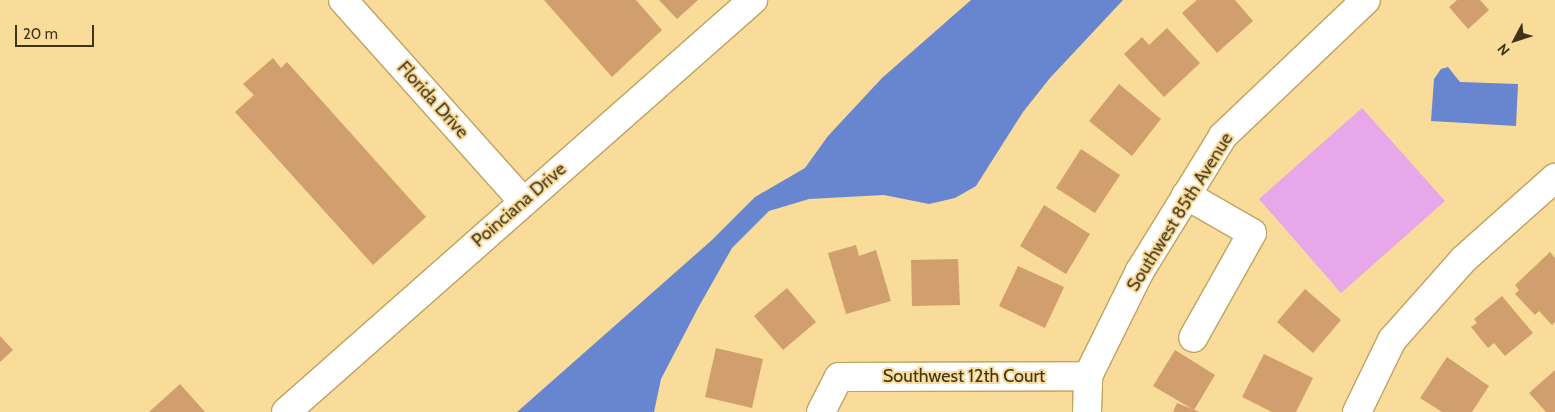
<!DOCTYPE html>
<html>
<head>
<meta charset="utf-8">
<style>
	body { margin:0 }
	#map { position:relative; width:1555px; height:412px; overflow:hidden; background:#f9db9a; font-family:Cabin,sans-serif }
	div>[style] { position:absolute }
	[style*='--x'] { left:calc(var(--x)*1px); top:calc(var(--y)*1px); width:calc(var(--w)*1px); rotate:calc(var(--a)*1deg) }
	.green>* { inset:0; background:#e7a7e8 }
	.water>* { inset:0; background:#6886cf }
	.building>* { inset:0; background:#d19f6d }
	.roads { filter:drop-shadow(1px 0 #bfa363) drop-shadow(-1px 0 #bfa363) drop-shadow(0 1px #bfa363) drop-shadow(0 -1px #bfa363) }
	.minor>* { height:28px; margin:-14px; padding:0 14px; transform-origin:14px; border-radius:14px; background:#fff }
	span { translate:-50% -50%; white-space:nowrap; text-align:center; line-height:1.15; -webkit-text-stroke:4px #f9db9a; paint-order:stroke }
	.street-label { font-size:18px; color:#3f3319 }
	.north { position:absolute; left:1490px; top:15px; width:50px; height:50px; -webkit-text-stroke:4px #f9db9a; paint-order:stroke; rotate:230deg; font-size:14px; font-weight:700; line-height:20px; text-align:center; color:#3f3319 }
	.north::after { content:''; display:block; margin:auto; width:18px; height:22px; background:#3f3319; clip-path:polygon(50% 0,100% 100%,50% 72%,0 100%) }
	.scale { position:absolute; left:15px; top:25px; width:79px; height:22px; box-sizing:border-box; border:2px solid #3f3319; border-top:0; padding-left:6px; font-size:15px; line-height:18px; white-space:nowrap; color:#3f3319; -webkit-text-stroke:4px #f9db9a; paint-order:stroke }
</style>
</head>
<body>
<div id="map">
	<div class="green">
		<div style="clip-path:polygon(1362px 108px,1445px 201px,1341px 293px,1259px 199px)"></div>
	</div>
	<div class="water">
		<div style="clip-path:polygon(971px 0,1123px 0,1050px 78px,1023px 112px,976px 186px,955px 198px,929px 204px,884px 195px,809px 199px,769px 211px,732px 248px,698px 308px,661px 379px,654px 412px,517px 412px,712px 240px,755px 197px,805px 168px,828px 136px,882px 78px)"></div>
		<div style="clip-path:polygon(1448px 67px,1460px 82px,1518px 84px,1516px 126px,1431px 121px,1434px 79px,1441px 69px)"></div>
	</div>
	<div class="building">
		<div style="clip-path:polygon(544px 0,636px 0,662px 30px,612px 77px)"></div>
		<div style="clip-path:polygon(659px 0,698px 0,677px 19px)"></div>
		<div style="clip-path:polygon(1197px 0,1235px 0,1253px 21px,1217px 53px,1182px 13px)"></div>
		<div style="clip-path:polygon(1457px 0,1480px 0,1489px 10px,1468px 29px,1449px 7px)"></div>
		<div style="clip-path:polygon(1167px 28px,1200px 63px,1164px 97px,1124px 54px,1142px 37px,1149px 45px)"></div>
		<div style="clip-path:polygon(273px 58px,281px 68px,287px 62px,426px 217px,373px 265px,235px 112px,254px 95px,243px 84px)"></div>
		<div style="clip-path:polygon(1119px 84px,1161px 119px,1132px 156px,1089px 121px)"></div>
		<div style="clip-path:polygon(1081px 149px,1120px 175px,1095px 213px,1056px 188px)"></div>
		<div style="clip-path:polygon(1044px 205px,1090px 234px,1066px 274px,1020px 246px)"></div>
		<div style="clip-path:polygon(856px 245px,859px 256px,876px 250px,891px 301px,846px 314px,828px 253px)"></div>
		<div style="clip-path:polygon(1550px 252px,1555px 258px,1555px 322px,1552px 325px,1539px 311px,1535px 315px,1515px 294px,1519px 290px,1515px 285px)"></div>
		<div style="clip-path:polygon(958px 259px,960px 305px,912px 306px,911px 260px)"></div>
		<div style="clip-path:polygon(1018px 266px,1064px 287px,1045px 328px,999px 306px)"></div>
		<div style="clip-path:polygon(787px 288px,816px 322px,783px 350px,754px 316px)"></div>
		<div style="clip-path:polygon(1305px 289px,1341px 320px,1313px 353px,1277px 322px)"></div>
		<div style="clip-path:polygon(1502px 296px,1533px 333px,1505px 356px,1494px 343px,1488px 348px,1471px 327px,1477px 323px,1474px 319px)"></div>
		<div style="clip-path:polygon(0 336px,13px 350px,0 362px)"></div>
		<div style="clip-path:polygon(716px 348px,763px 359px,752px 408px,705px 397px)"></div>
		<div style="clip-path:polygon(1175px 350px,1215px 375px,1194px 410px,1153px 386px)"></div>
		<div style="clip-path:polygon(1264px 354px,1313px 378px,1296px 412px,1272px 412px,1242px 397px)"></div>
		<div style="clip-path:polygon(1447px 357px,1489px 386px,1472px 412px,1442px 412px,1420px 398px)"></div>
		<div style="clip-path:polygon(1555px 370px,1555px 412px,1546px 412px,1529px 393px)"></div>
		<div style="clip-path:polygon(180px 384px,205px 412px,149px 412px)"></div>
		<div style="clip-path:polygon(1177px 403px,1195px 410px,1199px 412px,1173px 412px)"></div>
	</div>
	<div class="roads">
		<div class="minor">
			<div style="--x:343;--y:0;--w:270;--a:48.2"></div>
			<div style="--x:1186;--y:195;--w:76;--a:29.9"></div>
			<div style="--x:1252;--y:233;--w:120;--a:119.3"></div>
			<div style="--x:286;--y:412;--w:623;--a:-41.42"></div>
			<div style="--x:821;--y:412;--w:39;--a:-63"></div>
			<div style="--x:839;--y:377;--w:249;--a:-0.2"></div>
			<div style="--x:1087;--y:412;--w:36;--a:-88"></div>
			<div style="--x:1088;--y:376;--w:117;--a:-63.7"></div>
			<div style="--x:1140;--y:271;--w:158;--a:-58.4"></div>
			<div style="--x:1223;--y:136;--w:197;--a:-43.6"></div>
			<div style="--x:1357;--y:412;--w:80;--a:-64.1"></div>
			<div style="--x:1392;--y:340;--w:108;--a:-48.4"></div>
			<div style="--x:1464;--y:259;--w:122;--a:-41.7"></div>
		</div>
	</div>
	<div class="street-label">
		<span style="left:433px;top:100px;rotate:48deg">Florida Drive</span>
		<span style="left:519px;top:205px;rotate:-41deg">Poinciana Drive</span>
		<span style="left:1180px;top:212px;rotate:-58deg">Southwest 85th Avenue</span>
		<span style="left:964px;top:376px">Southwest 12th Court</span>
	</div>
	<div class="north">N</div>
	<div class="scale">20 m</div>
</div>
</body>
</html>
